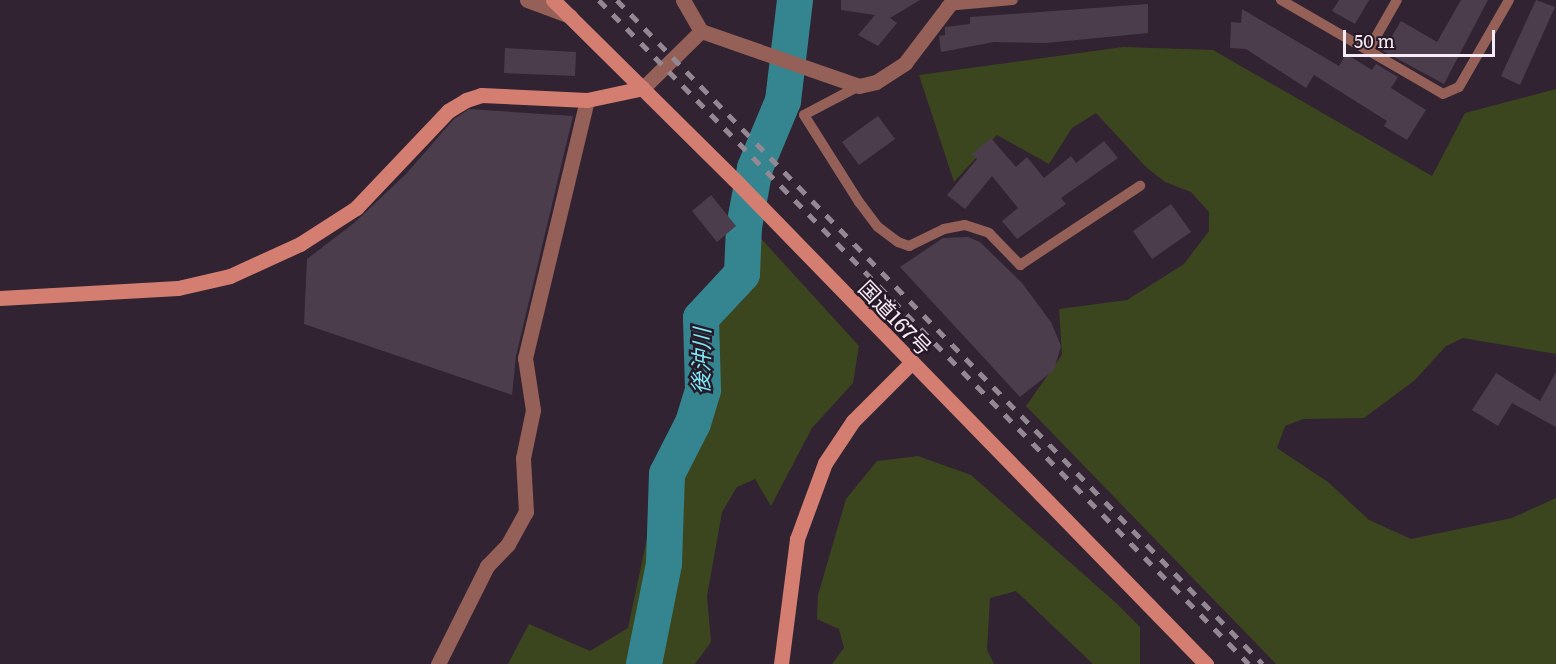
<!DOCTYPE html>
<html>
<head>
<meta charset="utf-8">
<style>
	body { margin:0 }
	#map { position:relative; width:1556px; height:664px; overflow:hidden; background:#312331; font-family:Literata,"Noto Sans JP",serif }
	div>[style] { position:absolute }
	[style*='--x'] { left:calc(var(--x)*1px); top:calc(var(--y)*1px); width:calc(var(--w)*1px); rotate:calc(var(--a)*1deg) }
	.green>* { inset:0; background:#3c461e }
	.river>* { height:36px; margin:-18px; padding:0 18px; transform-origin:18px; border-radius:18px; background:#34858f }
	.building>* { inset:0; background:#4c3d4c }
	.lane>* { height:10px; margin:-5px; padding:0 5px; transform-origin:5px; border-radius:5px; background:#956057 }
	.street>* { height:15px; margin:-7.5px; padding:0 7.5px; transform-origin:7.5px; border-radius:7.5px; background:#956057 }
	.secondary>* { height:15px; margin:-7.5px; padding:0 7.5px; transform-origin:7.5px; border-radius:7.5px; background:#d37e71 }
	.rail>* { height:4.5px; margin-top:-2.25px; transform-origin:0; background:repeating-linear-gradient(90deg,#948893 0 10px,transparent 0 20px) }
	span { translate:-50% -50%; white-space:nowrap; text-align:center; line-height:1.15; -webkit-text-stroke:5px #271927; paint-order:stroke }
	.street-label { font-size:21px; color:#f6ecf5 }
	.water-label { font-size:22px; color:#7be9f7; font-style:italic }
	.scale { position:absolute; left:1343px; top:30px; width:152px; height:27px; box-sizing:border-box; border:3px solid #f6ecf5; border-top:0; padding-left:8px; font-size:18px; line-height:21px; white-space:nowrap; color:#f6ecf5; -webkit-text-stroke:4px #271927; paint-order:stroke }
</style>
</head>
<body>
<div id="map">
	<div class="green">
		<div style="clip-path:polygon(1123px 47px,1213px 50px,1432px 176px,1465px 113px,1556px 89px,1556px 354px,1463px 338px,1446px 346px,1415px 380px,1364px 418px,1303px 419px,1285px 426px,1277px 448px,1328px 482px,1369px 520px,1411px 539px,1512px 518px,1556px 498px,1556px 664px,1276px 664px,1026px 406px,1062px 355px,1059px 309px,1127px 300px,1184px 264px,1209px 231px,1209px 212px,1191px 192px,1165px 182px,1146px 167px,1096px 113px,1072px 128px,1049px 164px,997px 135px,954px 182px,919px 75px)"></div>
		<div style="clip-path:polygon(756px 233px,859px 346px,853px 383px,812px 428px,771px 506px,755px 479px,737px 487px,722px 512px,707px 596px,711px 642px,695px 664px,508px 664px,529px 624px,590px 651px,628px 628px,647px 538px,649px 496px,696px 393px,698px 362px,711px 326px,754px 280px,748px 242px)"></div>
		<div style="clip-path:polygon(918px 456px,971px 475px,1115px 602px,1140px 627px,1140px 664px,1093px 664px,1016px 591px,990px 598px,987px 650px,994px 664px,832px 664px,844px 648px,839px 629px,817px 619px,818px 595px,846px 499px,877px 461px)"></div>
	</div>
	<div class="river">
		<div style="--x:644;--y:664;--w:102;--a:-78.7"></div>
		<div style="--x:664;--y:564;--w:90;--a:-88.1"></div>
		<div style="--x:667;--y:474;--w:57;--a:-63"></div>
		<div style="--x:693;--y:423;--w:34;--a:-73"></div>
		<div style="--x:703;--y:390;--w:72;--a:-91.6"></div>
		<div style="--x:701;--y:318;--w:60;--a:-47"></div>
		<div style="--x:742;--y:274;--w:47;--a:-87.6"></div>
		<div style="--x:744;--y:227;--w:60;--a:-79.4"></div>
		<div style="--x:755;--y:168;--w:73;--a:-67.3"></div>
		<div style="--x:783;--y:101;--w:102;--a:-83.2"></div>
	</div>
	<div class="building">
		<div style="clip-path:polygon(841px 0,920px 0,890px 18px,897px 23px,878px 46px,858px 35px,875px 15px,841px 10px)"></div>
		<div style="clip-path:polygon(1339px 0,1369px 0,1355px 24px,1332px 11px)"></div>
		<div style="clip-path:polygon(1461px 0,1488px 0,1444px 84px,1383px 51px,1401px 21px,1437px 42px)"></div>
		<div style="clip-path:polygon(1536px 0,1555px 7px,1520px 85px,1501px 76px)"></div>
		<div style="clip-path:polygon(1148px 4px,1148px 33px,1046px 43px,994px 42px,941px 52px,939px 36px,945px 35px,945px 27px,970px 24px,970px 17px)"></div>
		<div style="clip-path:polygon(1242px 9px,1339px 66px,1346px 54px,1372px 70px,1376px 64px,1398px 77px,1391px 88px,1426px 110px,1407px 140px,1384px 126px,1387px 121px,1314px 75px,1306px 88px,1246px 49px,1230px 48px,1231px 22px,1241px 23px)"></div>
		<div style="clip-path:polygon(505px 48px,576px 52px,575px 76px,504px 73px)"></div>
		<div style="clip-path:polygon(469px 109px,573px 116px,516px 356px,512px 395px,304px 324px,307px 259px,354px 223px,406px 174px,454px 119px)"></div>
		<div style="clip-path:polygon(878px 116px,895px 139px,859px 165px,842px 142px)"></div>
		<div style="clip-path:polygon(991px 138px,1016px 167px,1027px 157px,1044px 178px,1071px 156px,1076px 163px,1104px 141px,1118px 158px,1061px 198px,1066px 204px,1017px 239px,1002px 221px,1018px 208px,992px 176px,965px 209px,947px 195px,977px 159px,972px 154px)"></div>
		<div style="clip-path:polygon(711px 195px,736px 226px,717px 242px,692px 211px)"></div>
		<div style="clip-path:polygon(1171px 204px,1191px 232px,1152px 259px,1133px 231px)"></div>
		<div style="clip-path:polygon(968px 237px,980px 242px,1022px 283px,1051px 322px,1061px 346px,1054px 370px,1020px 397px,900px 267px,943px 238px)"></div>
		<div style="clip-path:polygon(1556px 372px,1556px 427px,1512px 403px,1498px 426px,1472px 410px,1496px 373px,1540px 401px)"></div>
	</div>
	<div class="lane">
		<div style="--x:1281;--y:0;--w:187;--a:30.1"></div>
		<div style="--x:1443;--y:94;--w:17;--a:-24"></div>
		<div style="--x:1459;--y:87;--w:100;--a:-60.1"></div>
		<div style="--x:946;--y:6;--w:67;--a:-5.1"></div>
		<div style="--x:1369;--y:49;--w:56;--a:-60.3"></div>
		<div style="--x:859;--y:86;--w:62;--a:152.2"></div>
		<div style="--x:804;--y:115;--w:103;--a:57.7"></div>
		<div style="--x:859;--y:202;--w:31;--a:53"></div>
		<div style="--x:878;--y:227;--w:25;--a:37"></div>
		<div style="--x:898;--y:242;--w:12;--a:20"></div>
		<div style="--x:909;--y:246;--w:39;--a:-26"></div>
		<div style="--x:944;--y:229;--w:21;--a:-11"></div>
		<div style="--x:965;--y:225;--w:25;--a:18"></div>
		<div style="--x:989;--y:233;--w:45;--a:45.9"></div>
		<div style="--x:1020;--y:265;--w:144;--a:-33.4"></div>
	</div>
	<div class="street">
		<div style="--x:527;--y:0;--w:46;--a:20.4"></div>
		<div style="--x:683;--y:0;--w:36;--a:60"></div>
		<div style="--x:701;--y:31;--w:167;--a:19.2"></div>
		<div style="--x:859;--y:86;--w:17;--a:-13"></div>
		<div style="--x:876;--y:82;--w:35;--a:-33"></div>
		<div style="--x:905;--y:63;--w:79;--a:-52.7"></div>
		<div style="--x:643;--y:88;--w:81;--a:-44.5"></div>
		<div style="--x:438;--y:664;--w:110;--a:-63.4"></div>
		<div style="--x:487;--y:566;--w:30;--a:-46"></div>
		<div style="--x:508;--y:544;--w:37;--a:-61"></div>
		<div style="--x:526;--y:512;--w:54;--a:-93.2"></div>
		<div style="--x:523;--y:458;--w:49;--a:-78.2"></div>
		<div style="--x:533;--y:410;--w:53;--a:-98.7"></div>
		<div style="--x:525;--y:358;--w:265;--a:-76.5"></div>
	</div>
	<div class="secondary">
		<div style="--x:553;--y:0;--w:255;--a:44.7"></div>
		<div style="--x:734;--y:179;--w:677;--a:45.78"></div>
		<div style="--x:0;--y:298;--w:178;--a:-3.2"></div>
		<div style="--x:178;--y:288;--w:53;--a:-13"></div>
		<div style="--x:230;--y:276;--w:77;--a:-24.6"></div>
		<div style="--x:300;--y:244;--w:67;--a:-32.7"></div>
		<div style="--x:356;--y:208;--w:134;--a:-46.5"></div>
		<div style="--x:448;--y:111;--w:21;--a:-31"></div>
		<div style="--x:466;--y:100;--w:16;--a:-18"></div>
		<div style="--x:481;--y:95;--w:106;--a:2.7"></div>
		<div style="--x:587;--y:100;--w:57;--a:-12.1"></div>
		<div style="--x:781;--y:664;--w:126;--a:-82.7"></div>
		<div style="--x:797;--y:539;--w:81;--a:-69.8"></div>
		<div style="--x:825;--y:463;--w:50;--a:-56.3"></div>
		<div style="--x:853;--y:421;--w:82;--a:-45"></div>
	</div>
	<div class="rail">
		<div style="--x:599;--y:0;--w:929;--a:45.61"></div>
		<div style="--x:617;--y:0;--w:926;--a:45.79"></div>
	</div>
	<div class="street-label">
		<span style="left:896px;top:317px;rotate:46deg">国道167号</span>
	</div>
	<div class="water-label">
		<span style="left:700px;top:361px;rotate:-89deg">後沖川</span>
	</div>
	<div class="scale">50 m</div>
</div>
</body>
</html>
